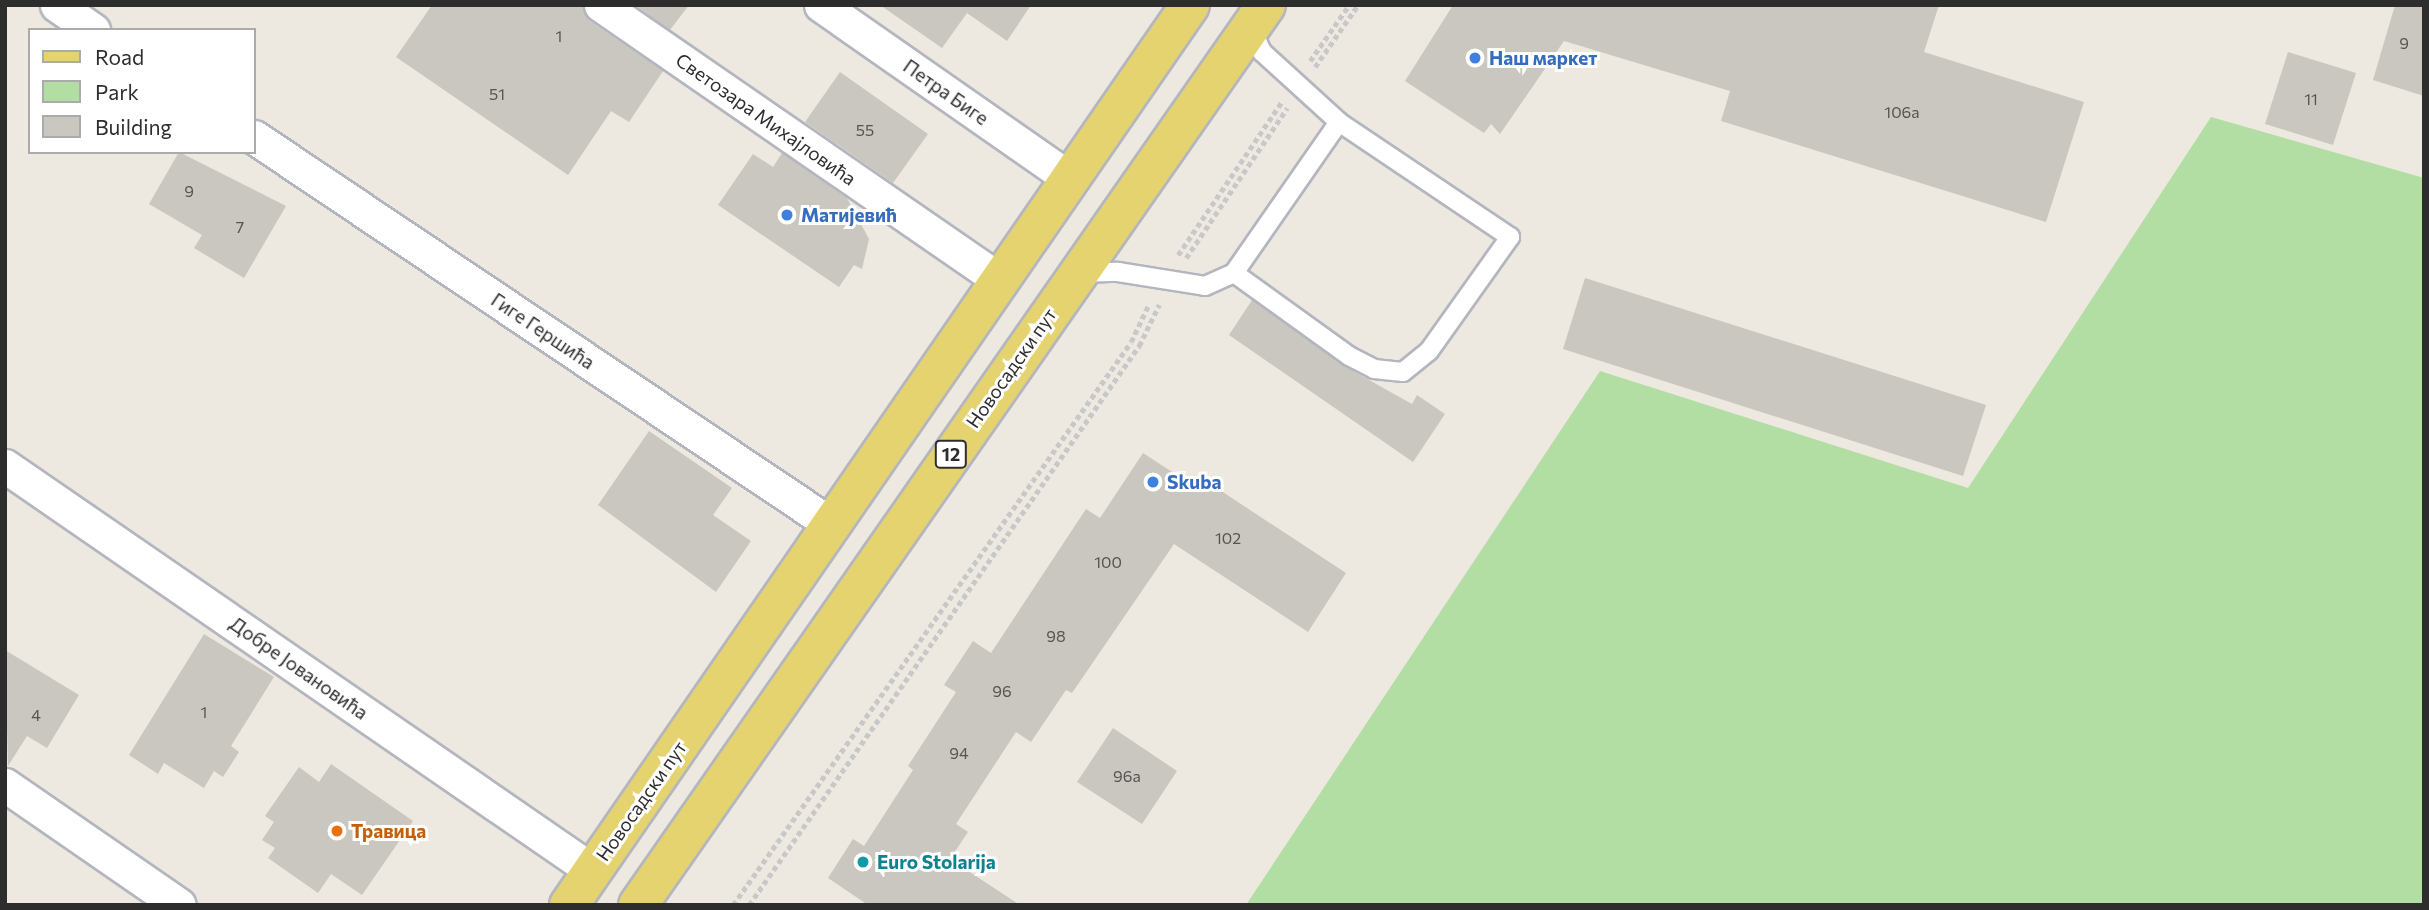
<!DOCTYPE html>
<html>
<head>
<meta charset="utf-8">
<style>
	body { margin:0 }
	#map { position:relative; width:2429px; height:910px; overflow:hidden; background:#ede9e1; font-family:Commissioner,sans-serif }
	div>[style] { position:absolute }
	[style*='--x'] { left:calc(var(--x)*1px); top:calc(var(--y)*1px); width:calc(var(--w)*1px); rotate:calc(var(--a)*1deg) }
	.green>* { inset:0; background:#b2dda3 }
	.building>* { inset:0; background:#c9c7bf }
	.path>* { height:4.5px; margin-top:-2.25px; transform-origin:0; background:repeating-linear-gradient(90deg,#c8c8c8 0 5px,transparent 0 8.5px) }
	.roads { filter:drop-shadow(2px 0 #b4b6bf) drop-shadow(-2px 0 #b4b6bf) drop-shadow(0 2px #b4b6bf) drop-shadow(0 -2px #b4b6bf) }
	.service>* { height:18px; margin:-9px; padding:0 9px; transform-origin:9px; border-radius:9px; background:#fff }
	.minor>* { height:33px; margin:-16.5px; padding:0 16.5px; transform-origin:16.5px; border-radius:16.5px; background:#fff }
	.primary>* { height:38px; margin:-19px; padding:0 19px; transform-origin:19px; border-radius:19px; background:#e4d36f }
	.dots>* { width:19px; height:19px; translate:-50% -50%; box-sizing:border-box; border:4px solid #fff; border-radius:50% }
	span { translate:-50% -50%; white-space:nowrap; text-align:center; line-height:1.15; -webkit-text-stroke:6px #fff; paint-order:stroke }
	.number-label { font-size:16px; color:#545452 }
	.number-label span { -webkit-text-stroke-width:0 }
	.shield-label span { padding:2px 5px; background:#fff; border:2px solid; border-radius:5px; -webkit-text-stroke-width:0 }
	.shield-label { font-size:18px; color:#2d2d2d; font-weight:700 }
	.shop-label { font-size:19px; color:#366cbe; font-weight:700 }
	.left { translate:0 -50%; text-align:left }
	.street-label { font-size:19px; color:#2d2d2d }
	.food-label { font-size:19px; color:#c56008; font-weight:700 }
	.culture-label { font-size:19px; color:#0d838f; font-weight:700 }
	.frame { position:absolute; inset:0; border:7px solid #2d2d2d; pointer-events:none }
	.legend { position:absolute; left:28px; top:28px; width:228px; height:126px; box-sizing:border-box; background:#fff; border:2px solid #ababab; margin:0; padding:9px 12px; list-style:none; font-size:21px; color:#2d2d2d }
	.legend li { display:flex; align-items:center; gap:14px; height:35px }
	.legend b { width:35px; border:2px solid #ababab }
</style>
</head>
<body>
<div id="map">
	<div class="green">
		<div style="clip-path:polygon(2211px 117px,2424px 178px,2424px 905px,1246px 905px,1600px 371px,1968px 488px)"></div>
	</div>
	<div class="building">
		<div style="clip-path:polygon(432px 5px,582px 5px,590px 21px,663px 71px,629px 122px,611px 111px,568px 175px,396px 57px)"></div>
		<div style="clip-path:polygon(635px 5px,689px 5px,670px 30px)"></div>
		<div style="clip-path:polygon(880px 5px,1031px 5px,1007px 41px,967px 13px,942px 48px)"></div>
		<div style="clip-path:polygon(1453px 5px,1939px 5px,1924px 52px,2084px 102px,2046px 222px,1721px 121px,1730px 91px,1564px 41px,1500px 134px,1491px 124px,1484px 133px,1405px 81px)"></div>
		<div style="clip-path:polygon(2395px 5px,2424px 5px,2424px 96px,2373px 80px)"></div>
		<div style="clip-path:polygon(2288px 52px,2356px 73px,2333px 145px,2265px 124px)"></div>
		<div style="clip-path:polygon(840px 72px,928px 134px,893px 183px,805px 122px)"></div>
		<div style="clip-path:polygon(179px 152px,286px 206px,244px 278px,194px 248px,202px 235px,149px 204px)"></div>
		<div style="clip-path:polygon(782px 153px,847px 198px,869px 239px,862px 269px,854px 265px,839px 287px,718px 205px,753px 154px,773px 167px)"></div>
		<div style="clip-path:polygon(1585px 278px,1986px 405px,1963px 476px,1563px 349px)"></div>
		<div style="clip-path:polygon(1252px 300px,1344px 366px,1412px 404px,1417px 395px,1445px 414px,1413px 462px,1229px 335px)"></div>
		<div style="clip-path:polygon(649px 431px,732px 488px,713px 515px,751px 541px,716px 592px,598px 505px)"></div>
		<div style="clip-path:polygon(1143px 453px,1203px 492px,1209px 483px,1346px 573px,1308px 632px,1174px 544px,1072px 693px,1066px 690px,1031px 742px,1016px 732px,956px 824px,968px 832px,950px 859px,1020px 905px,868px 905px,828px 878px,853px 839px,864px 846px,913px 770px,908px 766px,956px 692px,944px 685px,973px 641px,991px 653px,1086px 509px,1100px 518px)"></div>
		<div style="clip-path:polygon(204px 634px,274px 677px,231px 746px,239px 752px,223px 777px,214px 771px,204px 788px,164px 763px,158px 774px,129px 755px)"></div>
		<div style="clip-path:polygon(5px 650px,79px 695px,47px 748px,27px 736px,8px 766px)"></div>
		<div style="clip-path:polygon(1113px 728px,1177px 771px,1142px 824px,1077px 782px)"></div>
		<div style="clip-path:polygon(331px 764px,413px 821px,362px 895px,331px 874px,318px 893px,268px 858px,275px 848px,262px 840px,274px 822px,265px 816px,299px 767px,319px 782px)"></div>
	</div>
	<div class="path">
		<div style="--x:1310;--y:61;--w:68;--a:-55.1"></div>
		<div style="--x:1315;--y:67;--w:75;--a:-55.3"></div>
		<div style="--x:1178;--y:255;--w:184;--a:-55.9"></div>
		<div style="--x:1186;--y:258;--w:181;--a:-56"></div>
		<div style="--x:733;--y:905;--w:689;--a:-54.74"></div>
		<div style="--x:1131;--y:342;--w:42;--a:-64.7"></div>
		<div style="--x:749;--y:905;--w:682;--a:-55.1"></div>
		<div style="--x:1139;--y:346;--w:46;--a:-64"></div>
	</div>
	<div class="roads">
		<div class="service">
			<div style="--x:1080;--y:273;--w:38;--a:-2"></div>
			<div style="--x:1118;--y:272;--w:88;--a:9.1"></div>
			<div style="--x:1205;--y:286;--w:32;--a:-24"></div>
			<div style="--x:1234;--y:273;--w:184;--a:-55.2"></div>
			<div style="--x:1339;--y:122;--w:104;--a:-137.7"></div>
			<div style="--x:1262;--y:52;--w:27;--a:-114"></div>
			<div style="--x:1234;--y:273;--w:142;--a:35.8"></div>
			<div style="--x:1349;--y:356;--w:28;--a:27"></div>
			<div style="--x:1374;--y:369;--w:29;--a:6"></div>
			<div style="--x:1403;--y:372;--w:33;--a:-39"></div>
			<div style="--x:1429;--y:351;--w:140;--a:-54.6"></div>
			<div style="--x:1510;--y:237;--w:206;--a:-146.1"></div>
		</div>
		<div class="minor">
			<div style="--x:57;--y:5;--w:44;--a:34.8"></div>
			<div style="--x:601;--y:5;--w:485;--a:34.6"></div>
			<div style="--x:821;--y:5;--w:304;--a:34.9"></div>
			<div style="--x:254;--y:137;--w:696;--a:33.87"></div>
			<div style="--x:5;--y:466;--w:714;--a:34.56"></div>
			<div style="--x:5;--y:785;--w:211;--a:34.6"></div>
		</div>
		<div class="primary">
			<div style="--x:569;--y:905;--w:1093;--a:-55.39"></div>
			<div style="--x:638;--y:905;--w:1097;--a:-55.09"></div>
		</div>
	</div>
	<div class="dots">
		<div style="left:1475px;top:58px;background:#3f7fe0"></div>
		<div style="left:787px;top:215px;background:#3f7fe0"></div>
		<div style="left:1153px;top:482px;background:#3f7fe0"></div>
		<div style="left:337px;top:831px;background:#e8710a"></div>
		<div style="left:863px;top:862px;background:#0f9aa8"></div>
	</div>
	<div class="number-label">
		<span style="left:559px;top:36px">1</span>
		<span style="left:2404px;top:43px">9</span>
		<span style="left:497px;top:94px">51</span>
		<span style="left:2311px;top:99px">11</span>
		<span style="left:1902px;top:112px">106a</span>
		<span style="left:865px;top:130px">55</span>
		<span style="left:189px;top:191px">9</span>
		<span style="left:240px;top:227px">7</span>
		<span style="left:1228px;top:538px">102</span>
		<span style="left:1108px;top:562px">100</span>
		<span style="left:1056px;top:636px">98</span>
		<span style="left:1002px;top:691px">96</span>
		<span style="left:204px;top:712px">1</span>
		<span style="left:36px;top:715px">4</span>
		<span style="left:959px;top:753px">94</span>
		<span style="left:1127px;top:776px">96a</span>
	</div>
	<div class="shield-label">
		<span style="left:951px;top:454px">12</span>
	</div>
	<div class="shop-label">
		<span class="left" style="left:1489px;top:58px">Наш маркет</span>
		<span class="left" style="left:801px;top:215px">Матијевић</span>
		<span class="left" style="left:1167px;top:482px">Skuba</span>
	</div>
	<div class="street-label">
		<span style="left:946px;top:92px;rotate:35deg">Петра Биге</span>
		<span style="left:766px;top:119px;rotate:35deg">Светозара Михајловића</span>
		<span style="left:543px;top:331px;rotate:34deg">Гиге Гершића</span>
		<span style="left:1011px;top:368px;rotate:-55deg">Новосадски пут</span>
		<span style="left:299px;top:668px;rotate:35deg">Добре Јовановића</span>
		<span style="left:641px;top:801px;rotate:-55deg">Новосадски пут</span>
	</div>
	<div class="food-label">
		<span class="left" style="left:351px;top:831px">Травица</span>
	</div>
	<div class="culture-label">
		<span class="left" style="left:877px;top:862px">Euro Stolarija</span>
	</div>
	<div class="frame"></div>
	<ul class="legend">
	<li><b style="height:9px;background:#e4d36f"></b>Road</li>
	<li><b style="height:19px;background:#b2dda3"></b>Park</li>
	<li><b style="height:19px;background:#c9c7bf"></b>Building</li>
	</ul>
</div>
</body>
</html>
